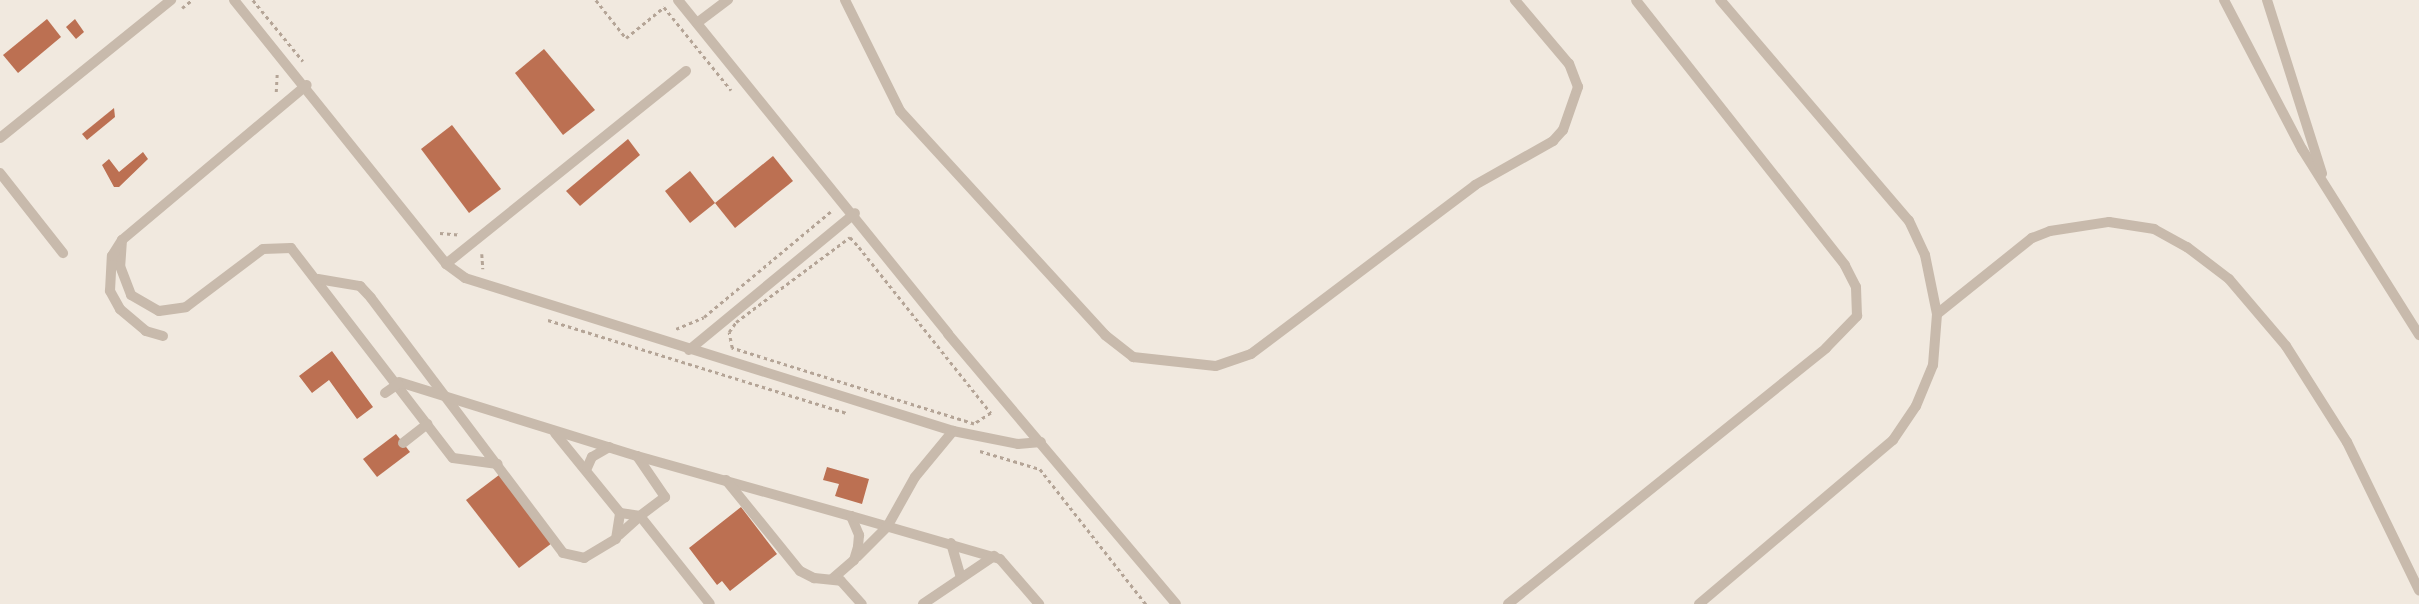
<!DOCTYPE html>
<html>
<head>
<meta charset="utf-8">
<style>
	body { margin:0 }
	#map { position:relative; width:2419px; height:604px; overflow:hidden; background:#f1e9df; font-family:"Public Sans",sans-serif }
	div>[style] { position:absolute }
	[style*='--x'] { left:calc(var(--x)*1px); top:calc(var(--y)*1px); width:calc(var(--w)*1px); rotate:calc(var(--a)*1deg) }
	.building>* { inset:0; background:#bc7052 }
	.path>* { height:2.5px; margin-top:-1.25px; transform-origin:0; background:repeating-linear-gradient(90deg,#b4a496 0 3.5px,transparent 0 7px) }
	.service>* { height:10px; margin:-5px; padding:0 5px; transform-origin:5px; border-radius:5px; background:#c8baac }
	span { translate:-50% -50%; white-space:nowrap; text-align:center; line-height:1.15; -webkit-text-stroke:5px #f9f3ec; paint-order:stroke }
</style>
</head>
<body>
<div id="map">
	<div class="building">
		<div style="clip-path:polygon(47px 19px,61px 37px,18px 73px,3px 55px)"></div>
		<div style="clip-path:polygon(75px 19px,84px 32px,76px 39px,66px 27px)"></div>
		<div style="clip-path:polygon(544px 49px,595px 110px,563px 135px,515px 73px)"></div>
		<div style="clip-path:polygon(114px 108px,115px 117px,87px 140px,82px 134px)"></div>
		<div style="clip-path:polygon(452px 125px,501px 189px,469px 213px,421px 149px)"></div>
		<div style="clip-path:polygon(628px 139px,640px 155px,580px 206px,566px 191px)"></div>
		<div style="clip-path:polygon(143px 152px,148px 159px,119px 187px,114px 187px,102px 165px,109px 159px,119px 172px)"></div>
		<div style="clip-path:polygon(773px 156px,793px 181px,735px 228px,715px 203px)"></div>
		<div style="clip-path:polygon(690px 171px,715px 203px,690px 223px,665px 191px)"></div>
		<div style="clip-path:polygon(332px 351px,373px 407px,357px 419px,329px 380px,312px 393px,299px 376px)"></div>
		<div style="clip-path:polygon(396px 434px,410px 452px,377px 477px,363px 459px)"></div>
		<div style="clip-path:polygon(827px 467px,869px 479px,862px 504px,835px 496px,839px 484px,823px 480px)"></div>
		<div style="clip-path:polygon(499px 475px,552px 543px,519px 568px,466px 500px)"></div>
		<div style="clip-path:polygon(741px 507px,777px 554px,730px 591px,722px 581px,717px 585px,689px 548px)"></div>
	</div>
	<div class="path">
		<div style="--x:253;--y:0;--w:79;--a:50.7"></div>
		<div style="--x:596;--y:0;--w:48;--a:51.7"></div>
		<div style="--x:626;--y:38;--w:49;--a:-39.2"></div>
		<div style="--x:664;--y:7;--w:107;--a:51.1"></div>
		<div style="--x:182;--y:8;--w:13;--a:-39"></div>
		<div style="--x:276;--y:92;--w:18;--a:-87"></div>
		<div style="--x:440;--y:233;--w:21;--a:5"></div>
		<div style="--x:850;--y:237;--w:13;--a:48"></div>
		<div style="--x:859;--y:247;--w:212;--a:51.5"></div>
		<div style="--x:991;--y:413;--w:20;--a:147"></div>
		<div style="--x:974;--y:424;--w:254;--a:-162.6"></div>
		<div style="--x:732;--y:348;--w:16;--a:-101"></div>
		<div style="--x:729;--y:332;--w:12;--a:-55"></div>
		<div style="--x:736;--y:322;--w:142;--a:-36.7"></div>
		<div style="--x:482;--y:254;--w:15;--a:86"></div>
		<div style="--x:548;--y:320;--w:312;--a:17.3"></div>
		<div style="--x:676;--y:329;--w:30;--a:-23"></div>
		<div style="--x:704;--y:317;--w:165;--a:-39.8"></div>
		<div style="--x:980;--y:451;--w:63;--a:16.7"></div>
		<div style="--x:1040;--y:469;--w:172;--a:51.9"></div>
	</div>
	<div class="service">
		<div style="--x:234;--y:0;--w:339;--a:51.2"></div>
		<div style="--x:446;--y:264;--w:24;--a:36"></div>
		<div style="--x:465;--y:278;--w:511;--a:17.41"></div>
		<div style="--x:953;--y:431;--w:66;--a:11.3"></div>
		<div style="--x:1018;--y:444;--w:23;--a:-5"></div>
		<div style="--x:678;--y:0;--w:429;--a:51"></div>
		<div style="--x:948;--y:334;--w:353;--a:49.8"></div>
		<div style="--x:845;--y:0;--w:124;--a:63.6"></div>
		<div style="--x:900;--y:111;--w:304;--a:47.5"></div>
		<div style="--x:1105;--y:335;--w:36;--a:38"></div>
		<div style="--x:1133;--y:357;--w:83;--a:6.2"></div>
		<div style="--x:1216;--y:366;--w:37;--a:-19"></div>
		<div style="--x:1251;--y:354;--w:281;--a:-37"></div>
		<div style="--x:1475;--y:185;--w:90;--a:-29.4"></div>
		<div style="--x:1553;--y:141;--w:15;--a:-48"></div>
		<div style="--x:1563;--y:130;--w:46;--a:-70.8"></div>
		<div style="--x:1578;--y:87;--w:25;--a:-111"></div>
		<div style="--x:1569;--y:64;--w:84;--a:-130.2"></div>
		<div style="--x:2224;--y:0;--w:168;--a:62.4"></div>
		<div style="--x:2302;--y:149;--w:220;--a:57.8"></div>
		<div style="--x:2267;--y:0;--w:182;--a:72.4"></div>
		<div style="--x:697;--y:23;--w:39;--a:-37"></div>
		<div style="--x:0;--y:138;--w:220;--a:-38.9"></div>
		<div style="--x:0;--y:173;--w:102;--a:51.8"></div>
		<div style="--x:122;--y:240;--w:26;--a:94"></div>
		<div style="--x:120;--y:266;--w:31;--a:69"></div>
		<div style="--x:131;--y:295;--w:32;--a:30"></div>
		<div style="--x:159;--y:311;--w:27;--a:-8"></div>
		<div style="--x:186;--y:307;--w:96;--a:-37"></div>
		<div style="--x:263;--y:249;--w:28;--a:-2"></div>
		<div style="--x:291;--y:248;--w:265;--a:52.4"></div>
		<div style="--x:453;--y:458;--w:45;--a:7.6"></div>
		<div style="--x:446;--y:264;--w:308;--a:-38.8"></div>
		<div style="--x:318;--y:279;--w:43;--a:9.5"></div>
		<div style="--x:360;--y:286;--w:16;--a:47"></div>
		<div style="--x:371;--y:298;--w:319;--a:53"></div>
		<div style="--x:563;--y:553;--w:22;--a:13"></div>
		<div style="--x:584;--y:558;--w:37;--a:-31"></div>
		<div style="--x:616;--y:539;--w:26;--a:-81"></div>
		<div style="--x:1937;--y:314;--w:122;--a:-38.7"></div>
		<div style="--x:2032;--y:238;--w:19;--a:-21"></div>
		<div style="--x:2050;--y:231;--w:60;--a:-8.7"></div>
		<div style="--x:2109;--y:222;--w:46;--a:8.8"></div>
		<div style="--x:2154;--y:229;--w:38;--a:29"></div>
		<div style="--x:2187;--y:247;--w:53;--a:37.3"></div>
		<div style="--x:2229;--y:279;--w:88;--a:49.6"></div>
		<div style="--x:2286;--y:346;--w:114;--a:57.6"></div>
		<div style="--x:2347;--y:442;--w:165;--a:64.1"></div>
		<div style="--x:163;--y:336;--w:18;--a:-164"></div>
		<div style="--x:146;--y:331;--w:34;--a:-140"></div>
		<div style="--x:120;--y:309;--w:21;--a:-119"></div>
		<div style="--x:110;--y:291;--w:35;--a:-87"></div>
		<div style="--x:112;--y:256;--w:19;--a:-58"></div>
		<div style="--x:122;--y:240;--w:241;--a:-40"></div>
		<div style="--x:689;--y:350;--w:215;--a:-39.5"></div>
		<div style="--x:399;--y:382;--w:249;--a:17.3"></div>
		<div style="--x:637;--y:456;--w:50;--a:55.7"></div>
		<div style="--x:665;--y:497;--w:31;--a:143"></div>
		<div style="--x:640;--y:516;--w:20;--a:-171"></div>
		<div style="--x:620;--y:513;--w:103;--a:-129.1"></div>
		<div style="--x:385;--y:393;--w:16;--a:-35"></div>
		<div style="--x:403;--y:443;--w:31;--a:-38"></div>
		<div style="--x:637;--y:456;--w:222;--a:15.7"></div>
		<div style="--x:851;--y:516;--w:21;--a:67"></div>
		<div style="--x:859;--y:535;--w:12;--a:95"></div>
		<div style="--x:858;--y:547;--w:14;--a:107"></div>
		<div style="--x:854;--y:560;--w:28;--a:139"></div>
		<div style="--x:587;--y:468;--w:12;--a:-66"></div>
		<div style="--x:592;--y:457;--w:20;--a:-30"></div>
		<div style="--x:726;--y:480;--w:117;--a:50.9"></div>
		<div style="--x:800;--y:571;--w:16;--a:27"></div>
		<div style="--x:814;--y:578;--w:27;--a:6"></div>
		<div style="--x:841;--y:581;--w:31;--a:48"></div>
		<div style="--x:851;--y:516;--w:155;--a:16.1"></div>
		<div style="--x:1000;--y:559;--w:60;--a:49.1"></div>
		<div style="--x:619;--y:535;--w:28;--a:-42"></div>
		<div style="--x:640;--y:516;--w:112;--a:51.5"></div>
		<div style="--x:951;--y:543;--w:36;--a:74"></div>
		<div style="--x:857;--y:557;--w:42;--a:-45"></div>
		<div style="--x:887;--y:527;--w:57;--a:-60.8"></div>
		<div style="--x:915;--y:477;--w:60;--a:-50.4"></div>
		<div style="--x:923;--y:604;--w:86;--a:-34.1"></div>
		<div style="--x:1508;--y:604;--w:408;--a:-38.8"></div>
		<div style="--x:1826;--y:348;--w:45;--a:-45.9"></div>
		<div style="--x:1857;--y:316;--w:29;--a:-92"></div>
		<div style="--x:1856;--y:287;--w:25;--a:-117"></div>
		<div style="--x:1845;--y:265;--w:337;--a:-128.3"></div>
		<div style="--x:1699;--y:604;--w:254;--a:-40.2"></div>
		<div style="--x:1893;--y:440;--w:41;--a:-55.9"></div>
		<div style="--x:1916;--y:406;--w:44;--a:-67.5"></div>
		<div style="--x:1933;--y:365;--w:51;--a:-85.5"></div>
		<div style="--x:1937;--y:314;--w:60;--a:-101.5"></div>
		<div style="--x:1925;--y:255;--w:38;--a:-115"></div>
		<div style="--x:1909;--y:221;--w:291;--a:-130.5"></div>
	</div>
</div>
</body>
</html>
